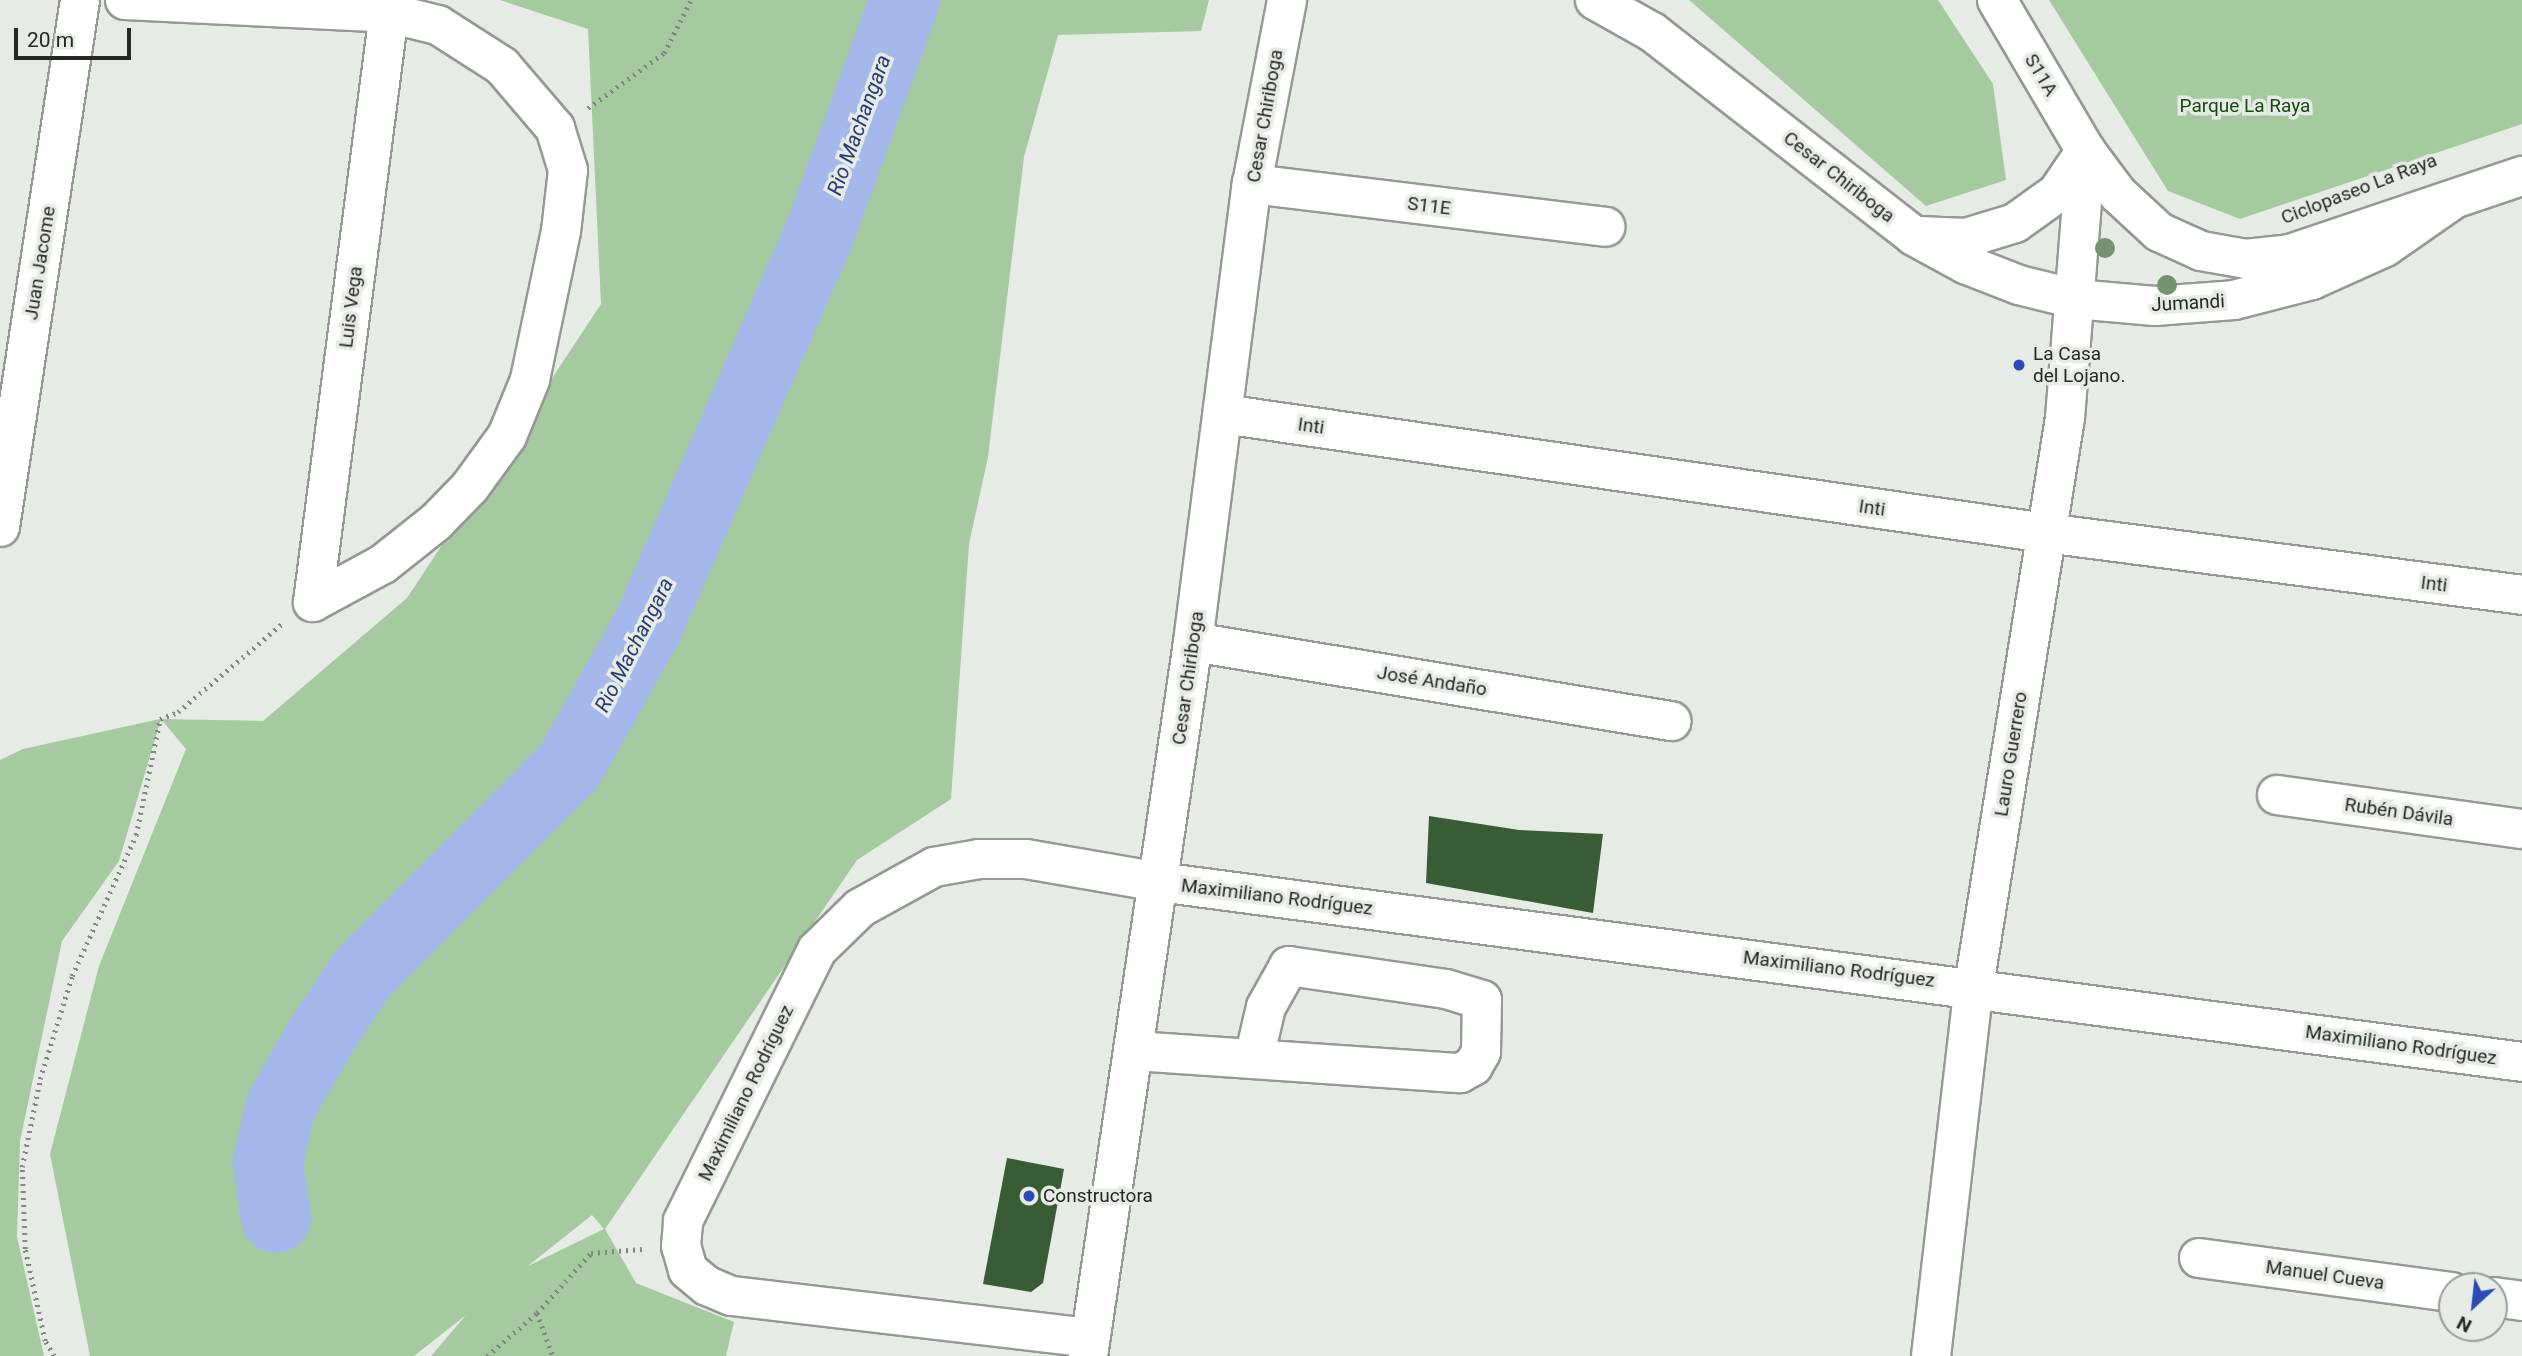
<!DOCTYPE html>
<html>
<head>
<meta charset="utf-8">
<style>
	body { margin:0 }
	#map { position:relative; width:2522px; height:1356px; overflow:hidden; background:#e6ebe5; font-family:Roboto,sans-serif }
	div>[style] { position:absolute }
	[style*='--x'] { left:calc(var(--x)*1px); top:calc(var(--y)*1px); width:calc(var(--w)*1px); rotate:calc(var(--a)*1deg) }
	.green>* { inset:0; background:#a5caa0 }
	.river>* { height:70px; margin:-35px; padding:0 35px; transform-origin:35px; border-radius:35px; background:#a4b8eb }
	.building>* { inset:0; background:#385c33 }
	.path>* { height:4.5px; margin-top:-2.25px; transform-origin:0; background:repeating-linear-gradient(90deg,#838783 0 2px,transparent 0 7px) }
	.roads { filter:drop-shadow(2px 0 #949994) drop-shadow(-2px 0 #949994) drop-shadow(0 2px #949994) drop-shadow(0 -2px #949994) }
	.minor>* { height:38px; margin:-19px; padding:0 19px; transform-origin:19px; border-radius:19px; background:#fff }
	.trees>* { width:20px; height:20px; margin:-10px; border-radius:50%; background:#749470 }
	.dots>* { width:19px; height:19px; translate:-50% -50%; box-sizing:border-box; border:4px solid #e6ebe5; border-radius:50% }
	span { translate:-50% -50%; white-space:nowrap; text-align:center; line-height:1.15; -webkit-text-stroke:7px #e6ebe5; paint-order:stroke }
	.street-label { font-size:19px; color:#262826 }
	.park-label { font-size:19px; color:#174c10 }
	.poi-label { font-size:19px; color:#262826 }
	.left { translate:0 -50%; text-align:left }
	.water-label { font-size:21px; color:#283b78; font-style:italic }
	.north { position:absolute; left:2438px; top:1272px; width:70px; height:70px; box-sizing:border-box; background:#e6ebe5; border:2px solid #999d99; border-radius:50%; rotate:207deg; font-size:19px; font-weight:700; line-height:28px; text-align:center; color:#262826 }
	.north::after { content:''; display:block; margin:auto; width:24px; height:32px; background:#2d49b9; clip-path:polygon(50% 0,100% 100%,50% 72%,0 100%) }
	.scale { position:absolute; left:14px; top:28px; width:117px; height:32px; box-sizing:border-box; border:4px solid #262826; border-top:0; padding-left:9px; font-size:21px; line-height:24px; white-space:nowrap; color:#262826; -webkit-text-stroke:5px #e6ebe5; paint-order:stroke }
</style>
</head>
<body>
<div id="map">
	<div class="green">
		<div style="clip-path:polygon(evenodd,500px 0,1209px 0,1201px 31px,1058px 35px,1024px 157px,988px 457px,969px 544px,951px 799px,857px 860px,605px 1229px,636px 1283px,734px 1322px,726px 1356px,431px 1356px,466px 1315px,414px 1356px,90px 1356px,50px 1154px,99px 966px,186px 749px,161px 719px,119px 861px,62px 941px,20px 1141px,17px 1237px,44px 1356px,0 1356px,0 760px,23px 749px,160px 719px,263px 721px,407px 598px,601px 304px,588px 29px,500px 0,592px 1215px,604px 1229px,528px 1266px,529px 1265px,592px 1215px)"></div>
		<div style="clip-path:polygon(1689px 0,1938px 0,1993px 84px,2006px 180px,1926px 206px)"></div>
		<div style="clip-path:polygon(2049px 0,2522px 0,2522px 124px,2240px 219px,2168px 191px)"></div>
	</div>
	<div class="river">
		<div style="--x:276;--y:1218;--w:56;--a:-98.3"></div>
		<div style="--x:268;--y:1163;--w:56;--a:-77.7"></div>
		<div style="--x:280;--y:1108;--w:77;--a:-60.4"></div>
		<div style="--x:318;--y:1041;--w:82;--a:-56.5"></div>
		<div style="--x:363;--y:973;--w:293;--a:-45.1"></div>
		<div style="--x:570;--y:765;--w:159;--a:-60.7"></div>
		<div style="--x:648;--y:626;--w:427;--a:-66.4"></div>
		<div style="--x:819;--y:235;--w:250;--a:-69.9"></div>
	</div>
	<div class="building">
		<div style="clip-path:polygon(1429px 816px,1519px 830px,1603px 834px,1593px 913px,1426px 883px)"></div>
		<div style="clip-path:polygon(1007px 1158px,1064px 1169px,1043px 1283px,1031px 1292px,983px 1284px)"></div>
	</div>
	<div class="path">
		<div style="--x:588;--y:108;--w:94;--a:-35.9"></div>
		<div style="--x:664;--y:53;--w:59;--a:-63"></div>
		<div style="--x:537;--y:1313;--w:46;--a:69.6"></div>
		<div style="--x:54;--y:1356;--w:17;--a:-121"></div>
		<div style="--x:45;--y:1341;--w:94;--a:-102.3"></div>
		<div style="--x:25;--y:1249;--w:82;--a:-92.1"></div>
		<div style="--x:22;--y:1167;--w:90;--a:-78.4"></div>
		<div style="--x:40;--y:1079;--w:108;--a:-72.7"></div>
		<div style="--x:72;--y:976;--w:155;--a:-65.6"></div>
		<div style="--x:136;--y:835;--w:118;--a:-78.3"></div>
		<div style="--x:160;--y:719;--w:19;--a:-21"></div>
		<div style="--x:178;--y:712;--w:138;--a:-40.3"></div>
		<div style="--x:487;--y:1356;--w:66;--a:-40.7"></div>
		<div style="--x:537;--y:1313;--w:81;--a:-48"></div>
		<div style="--x:591;--y:1253;--w:51;--a:-4.5"></div>
	</div>
	<div class="roads">
		<div class="minor">
			<div style="--x:125;--y:0;--w:264;--a:2.8"></div>
			<div style="--x:389;--y:13;--w:50;--a:13.8"></div>
			<div style="--x:438;--y:25;--w:76;--a:32.6"></div>
			<div style="--x:502;--y:66;--w:82;--a:49.5"></div>
			<div style="--x:555;--y:128;--w:44;--a:72.8"></div>
			<div style="--x:568;--y:170;--w:61;--a:96.5"></div>
			<div style="--x:561;--y:231;--w:152;--a:101.8"></div>
			<div style="--x:530;--y:380;--w:61;--a:112.3"></div>
			<div style="--x:507;--y:436;--w:63;--a:126"></div>
			<div style="--x:470;--y:487;--w:49;--a:134.2"></div>
			<div style="--x:436;--y:522;--w:68;--a:141.6"></div>
			<div style="--x:383;--y:564;--w:80;--a:151.5"></div>
			<div style="--x:1595;--y:0;--w:65;--a:29.3"></div>
			<div style="--x:1652;--y:32;--w:332;--a:37.9"></div>
			<div style="--x:1914;--y:236;--w:58;--a:28.8"></div>
			<div style="--x:1965;--y:264;--w:58;--a:21.3"></div>
			<div style="--x:2019;--y:285;--w:58;--a:14"></div>
			<div style="--x:2075;--y:299;--w:80;--a:5"></div>
			<div style="--x:2155;--y:306;--w:79;--a:-4.3"></div>
			<div style="--x:2234;--y:300;--w:81;--a:-14.4"></div>
			<div style="--x:2312;--y:280;--w:80;--a:-24.3"></div>
			<div style="--x:2385;--y:247;--w:80;--a:-34.9"></div>
			<div style="--x:1997;--y:0;--w:175;--a:59.5"></div>
			<div style="--x:2086;--y:151;--w:54;--a:53.3"></div>
			<div style="--x:2118;--y:194;--w:56;--a:42.8"></div>
			<div style="--x:2159;--y:232;--w:46;--a:24.3"></div>
			<div style="--x:2201;--y:251;--w:46;--a:10.1"></div>
			<div style="--x:2246;--y:259;--w:44;--a:-6.5"></div>
			<div style="--x:2290;--y:254;--w:245;--a:-18.6"></div>
			<div style="--x:1252;--y:184;--w:356;--a:6.9"></div>
			<div style="--x:1919;--y:236;--w:47;--a:2.4"></div>
			<div style="--x:1966;--y:238;--w:51;--a:-17"></div>
			<div style="--x:2015;--y:223;--w:52;--a:-35.5"></div>
			<div style="--x:2057;--y:193;--w:50;--a:-55.7"></div>
			<div style="--x:1223;--y:414;--w:832;--a:8.23"></div>
			<div style="--x:2046;--y:533;--w:480;--a:7.4"></div>
			<div style="--x:0;--y:527;--w:533;--a:-81.37"></div>
			<div style="--x:313;--y:602;--w:594;--a:-82.65"></div>
			<div style="--x:1193;--y:642;--w:485;--a:9.4"></div>
			<div style="--x:2277;--y:795;--w:247;--a:7.9"></div>
			<div style="--x:1135;--y:1051;--w:326;--a:3.9"></div>
			<div style="--x:1460;--y:1073;--w:15;--a:-28"></div>
			<div style="--x:1473;--y:1066;--w:16;--a:-60"></div>
			<div style="--x:1481;--y:1052;--w:52;--a:-88.9"></div>
			<div style="--x:1482;--y:1000;--w:38;--a:-163"></div>
			<div style="--x:1446;--y:989;--w:159;--a:-171.7"></div>
			<div style="--x:1289;--y:966;--w:47;--a:119.3"></div>
			<div style="--x:1266;--y:1007;--w:52;--a:103.2"></div>
			<div style="--x:2199;--y:1258;--w:255;--a:7.7"></div>
			<div style="--x:2494;--y:1297;--w:28;--a:8"></div>
			<div style="--x:1090;--y:1338;--w:361;--a:-173.3"></div>
			<div style="--x:731;--y:1296;--w:26;--a:-157"></div>
			<div style="--x:707;--y:1286;--w:25;--a:-140"></div>
			<div style="--x:688;--y:1270;--w:25;--a:-106"></div>
			<div style="--x:681;--y:1246;--w:25;--a:-85"></div>
			<div style="--x:683;--y:1221;--w:302;--a:-63.7"></div>
			<div style="--x:817;--y:950;--w:60;--a:-44.3"></div>
			<div style="--x:860;--y:908;--w:85;--a:-29"></div>
			<div style="--x:934;--y:867;--w:46;--a:-10.1"></div>
			<div style="--x:979;--y:859;--w:47;--a:0"></div>
			<div style="--x:1026;--y:859;--w:135;--a:9.8"></div>
			<div style="--x:1159;--y:882;--w:1375;--a:7.52"></div>
			<div style="--x:1088;--y:1356;--w:722;--a:-81.63"></div>
			<div style="--x:1193;--y:642;--w:462;--a:-82.7"></div>
			<div style="--x:1252;--y:184;--w:187;--a:-79.2"></div>
			<div style="--x:1931;--y:1356;--w:372;--a:-83.4"></div>
			<div style="--x:1974;--y:986;--w:575;--a:-80.9"></div>
			<div style="--x:2065;--y:418;--w:268;--a:-85.5"></div>
		</div>
	</div>
	<div class="trees">
		<div style="left:2105px;top:248px"></div>
		<div style="left:2167px;top:285px"></div>
	</div>
	<div class="dots">
		<div style="left:2019px;top:365px;background:#2d49b9"></div>
		<div style="left:1029px;top:1196px;background:#2d49b9"></div>
	</div>
	<div class="street-label">
		<span style="left:2041px;top:75px;rotate:59deg">S11A</span>
		<span style="left:1265px;top:116px;rotate:-80deg">Cesar Chiriboga</span>
		<span style="left:1839px;top:177px;rotate:38deg">Cesar Chiriboga</span>
		<span style="left:2359px;top:189px;rotate:-21deg">Ciclopaseo La Raya</span>
		<span style="left:1429px;top:206px;rotate:7deg">S11E</span>
		<span style="left:40px;top:263px;rotate:-81deg">Juan Jacome</span>
		<span style="left:2188px;top:303px;rotate:-3deg">Jumandi</span>
		<span style="left:351px;top:307px;rotate:-83deg">Luis Vega</span>
		<span style="left:1311px;top:426px;rotate:8deg">Inti</span>
		<span style="left:1872px;top:508px;rotate:8deg">Inti</span>
		<span style="left:2434px;top:584px;rotate:7deg">Inti</span>
		<span style="left:1188px;top:678px;rotate:-82deg">Cesar Chiriboga</span>
		<span style="left:1432px;top:681px;rotate:9deg">José Andaño</span>
		<span style="left:2011px;top:754px;rotate:-81deg">Lauro Guerrero</span>
		<span style="left:2399px;top:812px;rotate:8deg">Rubén Dávila</span>
		<span style="left:1277px;top:897px;rotate:7deg">Maximiliano Rodríguez</span>
		<span style="left:1839px;top:969px;rotate:7deg">Maximiliano Rodríguez</span>
		<span style="left:2401px;top:1045px;rotate:8deg">Maximiliano Rodríguez</span>
		<span style="left:746px;top:1093px;rotate:-64deg">Maximiliano Rodríguez</span>
		<span style="left:2325px;top:1275px;rotate:8deg">Manuel Cueva</span>
	</div>
	<div class="park-label">
		<span style="left:2245px;top:106px">Parque La Raya</span>
	</div>
	<div class="poi-label">
		<span class="left" style="left:2033px;top:365px">La Casa<br>del Lojano.</span>
		<span class="left" style="left:1043px;top:1196px">Constructora</span>
	</div>
	<div class="water-label">
		<span style="left:859px;top:125px;rotate:-70deg">Rio Machangara</span>
		<span style="left:634px;top:645px;rotate:-63deg">Rio Machangara</span>
	</div>
	<div class="north">N</div>
	<div class="scale">20 m</div>
</div>
</body>
</html>
